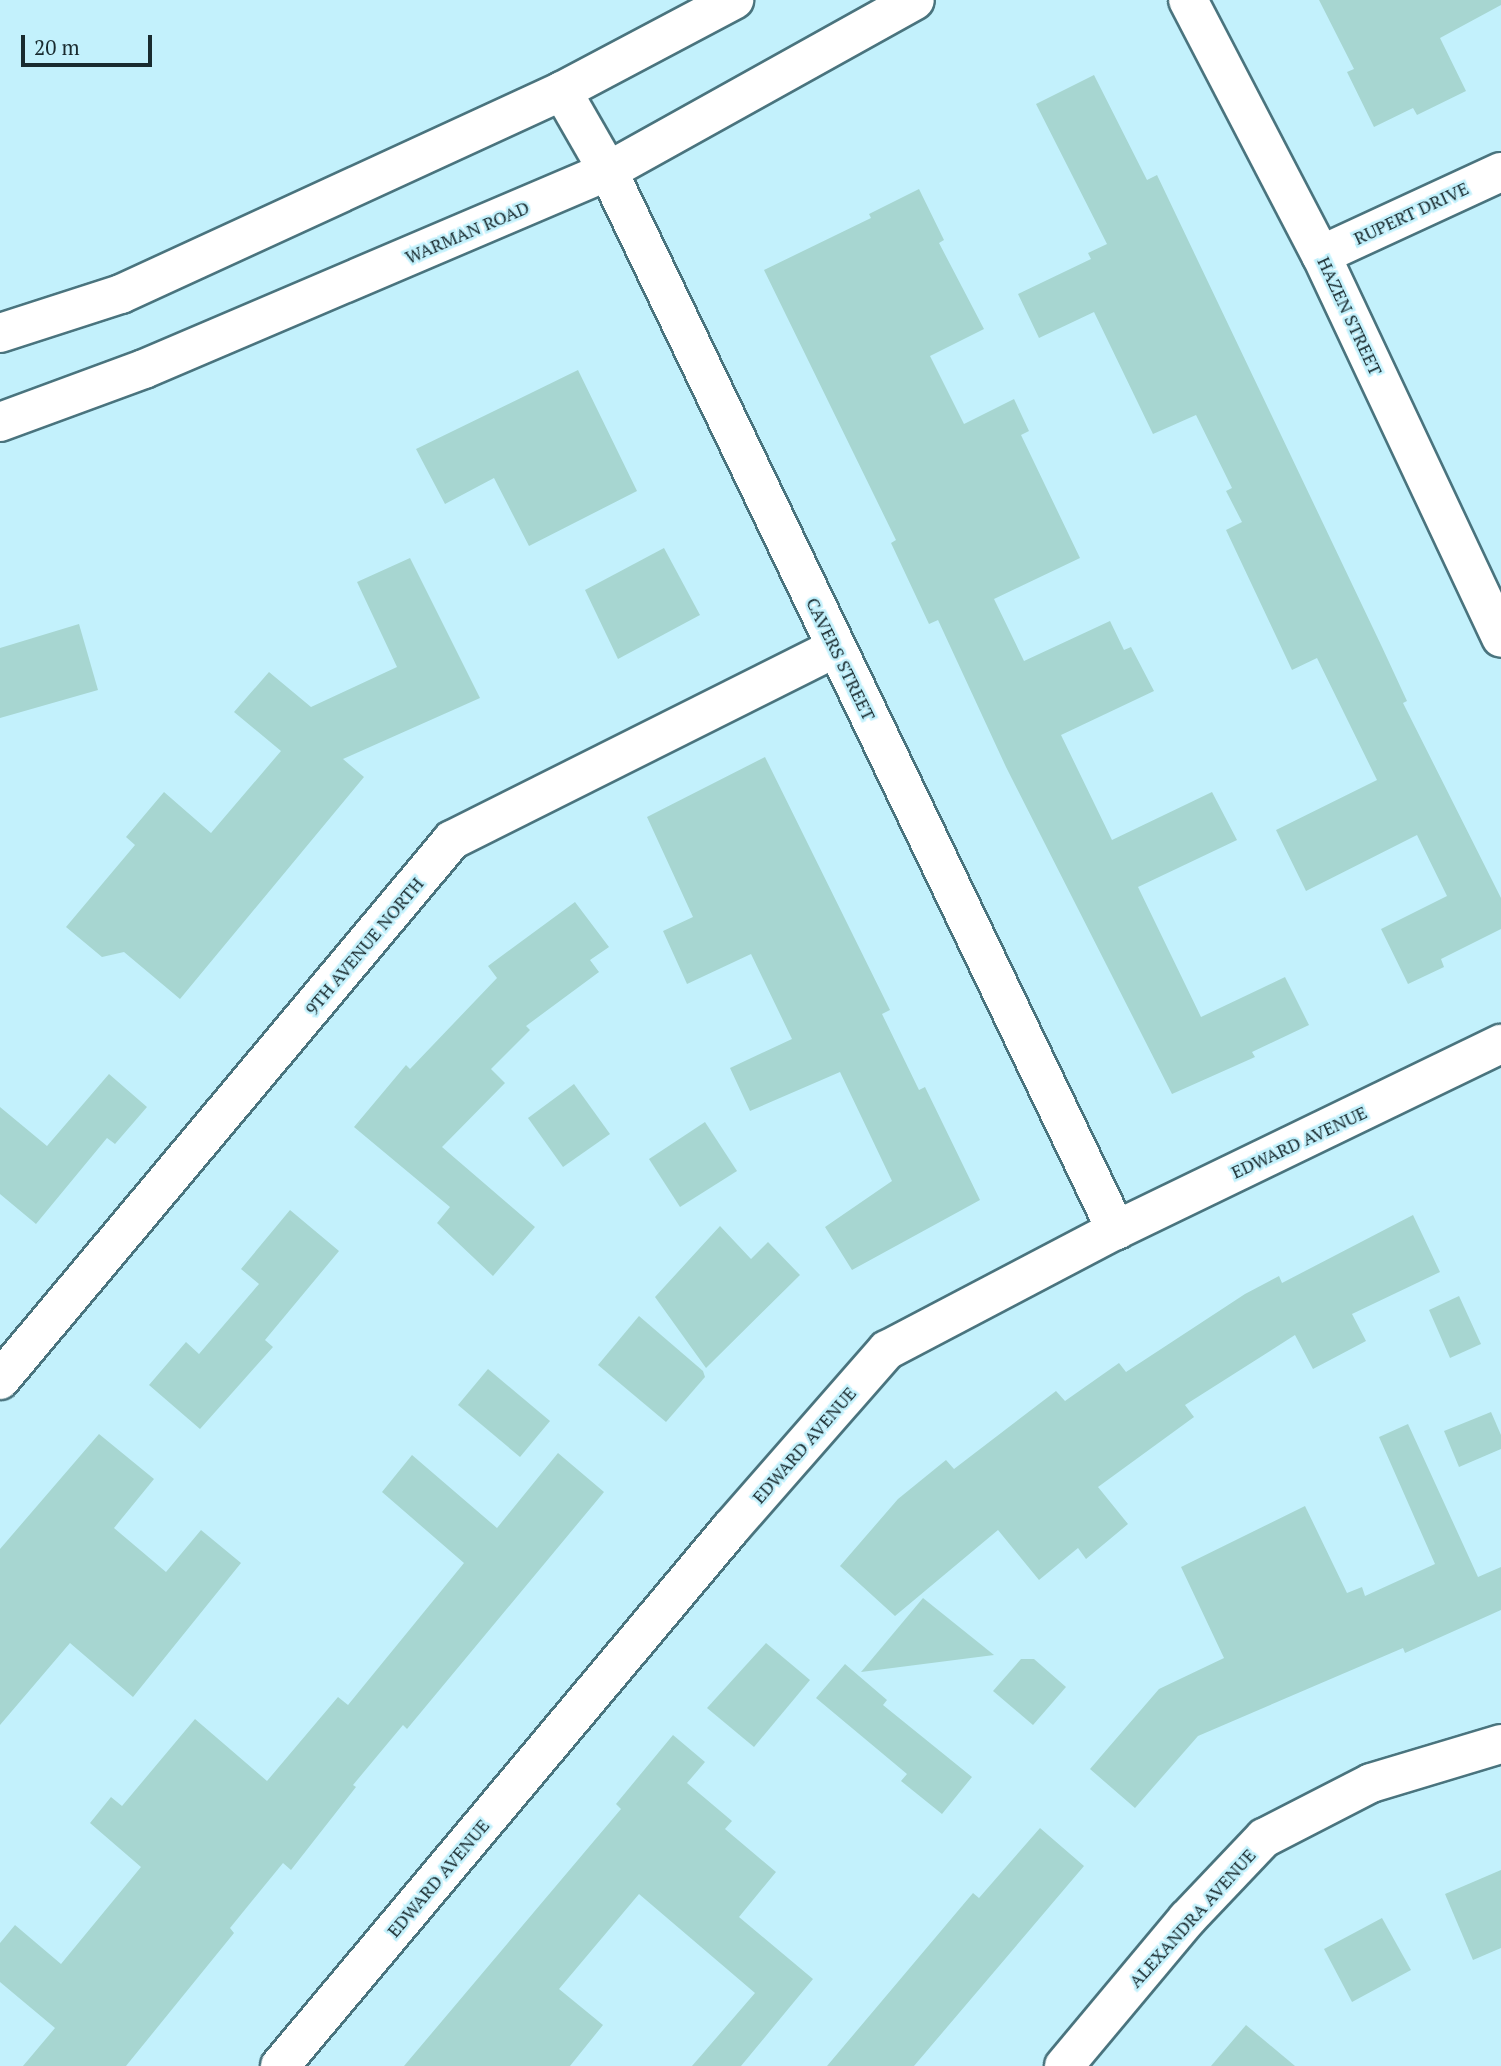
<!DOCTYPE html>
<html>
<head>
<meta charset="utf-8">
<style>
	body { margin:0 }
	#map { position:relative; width:1501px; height:2066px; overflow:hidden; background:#c3f1fc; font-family:"PT Serif",serif }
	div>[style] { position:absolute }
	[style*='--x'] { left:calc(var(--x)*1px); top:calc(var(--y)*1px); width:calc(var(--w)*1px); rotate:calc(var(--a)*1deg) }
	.building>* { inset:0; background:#a7d6d1 }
	.roads { filter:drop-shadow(2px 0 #4a747e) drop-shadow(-2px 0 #4a747e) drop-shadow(0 2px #4a747e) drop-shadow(0 -2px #4a747e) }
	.street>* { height:38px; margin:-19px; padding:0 19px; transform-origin:19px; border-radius:19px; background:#fff }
	.secondary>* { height:38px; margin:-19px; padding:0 19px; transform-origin:19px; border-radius:19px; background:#fff }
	span { translate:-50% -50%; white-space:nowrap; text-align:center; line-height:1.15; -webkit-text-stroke:5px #c3f1fc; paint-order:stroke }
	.street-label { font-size:18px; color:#192b2f }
	.scale { position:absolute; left:21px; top:35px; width:131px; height:32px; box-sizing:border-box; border:4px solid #192b2f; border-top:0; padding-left:9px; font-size:21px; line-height:24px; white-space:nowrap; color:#192b2f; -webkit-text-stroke:5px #c3f1fc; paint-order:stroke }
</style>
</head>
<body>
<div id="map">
	<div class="building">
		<div style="clip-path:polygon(1319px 0,1501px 0,1501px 5px,1440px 38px,1466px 91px,1417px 115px,1413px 108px,1374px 127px,1347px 72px,1354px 69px)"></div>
		<div style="clip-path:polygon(1094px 75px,1147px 180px,1157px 175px,1382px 647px,1407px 701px,1403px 703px,1501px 898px,1501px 929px,1441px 959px,1444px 967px,1408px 984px,1381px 929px,1447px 896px,1417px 835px,1306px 891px,1276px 830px,1377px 780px,1317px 658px,1292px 670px,1226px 530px,1242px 522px,1226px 491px,1232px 488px,1196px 415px,1153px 434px,1094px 312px,1039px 338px,1018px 294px,1091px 259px,1088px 253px,1107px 244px,1036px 104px)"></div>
		<div style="clip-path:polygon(919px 189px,944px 240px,939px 243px,984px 329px,930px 356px,964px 424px,1014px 399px,1029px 431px,1021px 435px,1080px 558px,994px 599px,1024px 661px,1110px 621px,1124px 650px,1131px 647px,1154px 691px,1061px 735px,1112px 840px,1212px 792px,1237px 840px,1138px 887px,1201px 1017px,1285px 977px,1309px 1025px,1252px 1052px,1255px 1057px,1172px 1094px,1006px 767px,938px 620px,929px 624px,891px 543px,896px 540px,764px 270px,871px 218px,869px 214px)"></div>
		<div style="clip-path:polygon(578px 370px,637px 491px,529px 546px,494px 478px,445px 504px,416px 449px)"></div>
		<div style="clip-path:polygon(664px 548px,700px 615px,618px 659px,585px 590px)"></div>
		<div style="clip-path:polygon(410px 558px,480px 698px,343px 759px,364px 777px,180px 999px,124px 952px,102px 957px,66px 927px,135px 845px,126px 837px,164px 792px,211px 833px,281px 751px,234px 712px,269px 672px,311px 707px,397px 667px,357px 582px)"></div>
		<div style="clip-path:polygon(79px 624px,98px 690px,0 718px,0 648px)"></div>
		<div style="clip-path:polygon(765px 757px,890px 1010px,882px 1014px,919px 1090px,925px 1087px,980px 1200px,852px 1270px,825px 1227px,892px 1181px,840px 1072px,750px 1111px,730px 1068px,792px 1039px,751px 954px,687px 984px,663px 931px,693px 917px,647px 817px)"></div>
		<div style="clip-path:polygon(575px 902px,609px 947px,590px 960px,599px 972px,526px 1026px,530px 1030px,491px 1069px,505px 1083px,442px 1147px,535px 1227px,493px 1276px,437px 1223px,450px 1207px,354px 1127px,406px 1065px,410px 1069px,497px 978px,488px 966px)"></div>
		<div style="clip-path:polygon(109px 1074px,147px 1107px,115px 1144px,107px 1138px,36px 1224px,0 1194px,0 1107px,47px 1146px)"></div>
		<div style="clip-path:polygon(574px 1084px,610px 1134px,563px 1167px,528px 1118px)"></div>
		<div style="clip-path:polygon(705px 1122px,737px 1171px,680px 1207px,649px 1159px)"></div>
		<div style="clip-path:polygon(290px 1210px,339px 1251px,265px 1340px,273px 1347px,200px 1429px,149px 1385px,186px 1342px,199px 1354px,259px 1284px,241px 1269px)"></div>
		<div style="clip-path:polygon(1413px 1215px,1440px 1272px,1352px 1314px,1366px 1341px,1313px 1369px,1295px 1335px,1185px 1405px,1194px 1417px,1098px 1487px,1128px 1524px,1086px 1559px,1078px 1548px,1039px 1580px,998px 1530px,895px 1616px,840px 1566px,898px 1499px,946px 1460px,954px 1469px,1056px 1391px,1065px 1401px,1119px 1363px,1126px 1372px,1245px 1294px,1279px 1276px,1282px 1283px)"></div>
		<div style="clip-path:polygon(720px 1226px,751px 1259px,768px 1242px,800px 1275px,706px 1368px,655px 1297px)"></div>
		<div style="clip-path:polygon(1459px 1296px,1481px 1344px,1450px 1358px,1429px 1310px)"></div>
		<div style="clip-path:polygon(639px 1316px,703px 1371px,705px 1377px,666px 1422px,598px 1365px)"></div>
		<div style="clip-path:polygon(488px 1369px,550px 1421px,520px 1457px,458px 1405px)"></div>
		<div style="clip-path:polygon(1491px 1412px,1501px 1435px,1501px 1449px,1459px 1467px,1444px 1431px)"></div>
		<div style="clip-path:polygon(1408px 1424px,1478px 1577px,1501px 1567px,1501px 1610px,1405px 1653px,1403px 1648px,1198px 1736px,1135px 1808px,1090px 1769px,1159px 1689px,1224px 1658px,1181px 1567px,1305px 1506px,1347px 1593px,1362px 1587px,1365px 1596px,1435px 1564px,1379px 1437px)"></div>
		<div style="clip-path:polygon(99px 1434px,154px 1479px,114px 1528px,166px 1572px,201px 1530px,241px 1563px,133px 1697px,70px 1643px,0 1725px,0 1549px)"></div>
		<div style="clip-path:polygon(558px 1453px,604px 1492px,407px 1729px,403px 1725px,353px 1785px,356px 1787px,291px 1870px,283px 1863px,230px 1928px,234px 1933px,126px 2066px,23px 2066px,55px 2028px,0 1982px,0 1943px,15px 1925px,61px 1964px,141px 1867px,90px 1823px,111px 1797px,122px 1806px,195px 1719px,267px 1781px,338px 1697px,348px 1705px,464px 1563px,382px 1492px,412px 1455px,497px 1528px)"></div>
		<div style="clip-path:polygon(923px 1598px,994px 1655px,861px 1672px)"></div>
		<div style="clip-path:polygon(766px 1643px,810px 1680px,754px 1747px,707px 1708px)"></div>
		<div style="clip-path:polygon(1021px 1659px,1034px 1659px,1066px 1687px,1033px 1725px,993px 1691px)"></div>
		<div style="clip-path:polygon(845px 1664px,887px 1700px,883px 1705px,972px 1777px,942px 1814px,901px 1781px,907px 1774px,816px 1698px)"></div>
		<div style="clip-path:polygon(673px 1735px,705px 1762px,687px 1783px,732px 1821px,725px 1829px,776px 1872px,739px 1917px,813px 1979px,741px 2066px,692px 2066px,755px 1993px,639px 1894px,559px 1989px,603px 2025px,570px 2066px,404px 2066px,621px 1809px,616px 1804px)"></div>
		<div style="clip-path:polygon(1040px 1828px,1084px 1866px,914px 2066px,827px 2066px,973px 1893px,979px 1898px)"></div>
		<div style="clip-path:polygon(1501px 1870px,1501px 1948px,1473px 1960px,1445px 1894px)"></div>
		<div style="clip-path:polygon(1382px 1918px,1411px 1970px,1352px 2002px,1324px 1949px)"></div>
		<div style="clip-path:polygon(1246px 2025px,1295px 2066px,1211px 2066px)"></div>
	</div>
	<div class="roads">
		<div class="street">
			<div style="--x:1188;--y:0;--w:288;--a:62.5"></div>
			<div style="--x:1321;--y:255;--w:423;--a:64.8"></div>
			<div style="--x:562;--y:91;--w:92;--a:60.1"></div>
			<div style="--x:608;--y:171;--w:1175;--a:64.37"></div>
			<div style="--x:1321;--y:255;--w:198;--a:-24.8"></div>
			<div style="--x:0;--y:1380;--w:704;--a:-50.07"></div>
			<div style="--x:452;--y:840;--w:428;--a:-26.6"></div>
			<div style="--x:280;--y:2066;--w:702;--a:-50.03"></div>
			<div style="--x:731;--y:1528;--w:237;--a:-48.8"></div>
			<div style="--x:887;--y:1350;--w:259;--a:-27.7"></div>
			<div style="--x:1116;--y:1230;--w:428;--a:-25.8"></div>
			<div style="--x:1064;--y:2066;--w:192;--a:-50.1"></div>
			<div style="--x:1187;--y:1919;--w:112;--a:-46.5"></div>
			<div style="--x:1264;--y:1838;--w:120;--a:-27.2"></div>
			<div style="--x:1371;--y:1783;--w:136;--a:-16.7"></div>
		</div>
		<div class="secondary">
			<div style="--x:0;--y:333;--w:127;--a:-17.9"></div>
			<div style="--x:121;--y:294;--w:485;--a:-24.7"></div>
			<div style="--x:562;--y:91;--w:195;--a:-27.9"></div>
			<div style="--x:0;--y:422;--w:153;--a:-20.2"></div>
			<div style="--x:144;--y:369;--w:504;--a:-23.11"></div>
			<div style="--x:608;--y:171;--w:351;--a:-29.1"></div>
		</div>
	</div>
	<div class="street-label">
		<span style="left:1411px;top:213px;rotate:-25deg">RUPERT DRIVE</span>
		<span style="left:467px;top:232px;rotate:-23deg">WARMAN ROAD</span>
		<span style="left:1350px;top:316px;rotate:65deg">HAZEN STREET</span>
		<span style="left:841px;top:659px;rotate:64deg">CAVERS STREET</span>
		<span style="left:364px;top:946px;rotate:-50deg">9TH AVENUE NORTH</span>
		<span style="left:1299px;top:1142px;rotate:-25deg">EDWARD AVENUE</span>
		<span style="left:804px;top:1445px;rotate:-49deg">EDWARD AVENUE</span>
		<span style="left:438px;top:1878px;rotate:-50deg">EDWARD AVENUE</span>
		<span style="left:1192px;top:1918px;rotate:-48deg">ALEXANDRA AVENUE</span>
	</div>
	<div class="scale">20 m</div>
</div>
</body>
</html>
